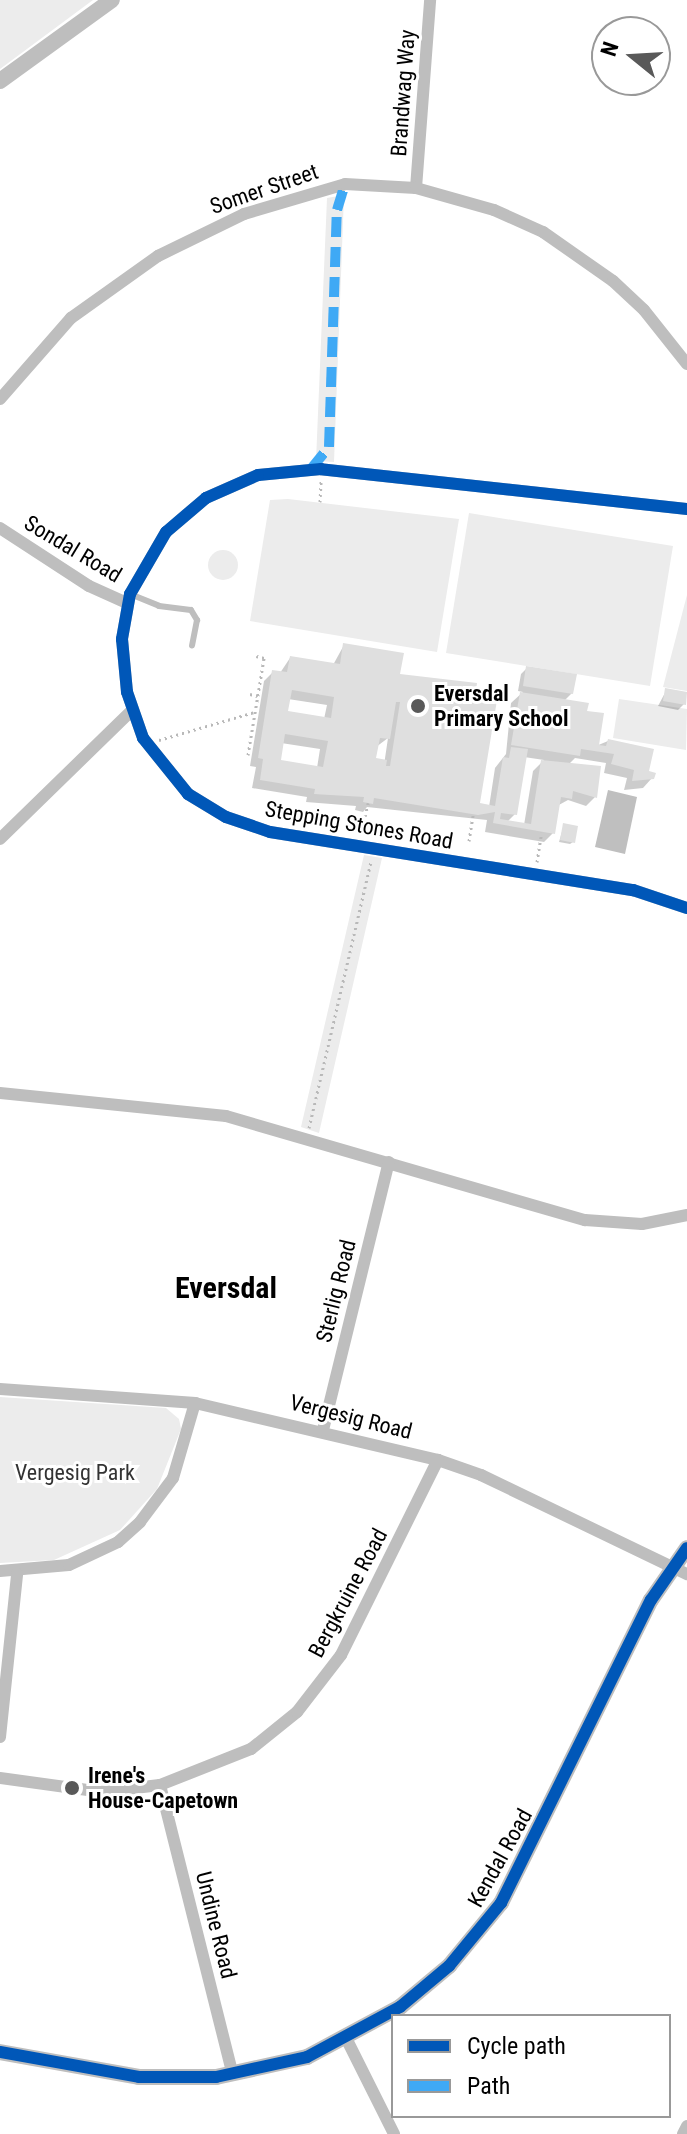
<!DOCTYPE html>
<html>
<head>
<meta charset="utf-8">
<style>
	body { margin:0 }
	#map { position:relative; width:687px; height:2134px; overflow:hidden; background:#fff; font-family:"Roboto Condensed",sans-serif }
	div>[style] { position:absolute }
	[style*='--x'] { left:calc(var(--x)*1px); top:calc(var(--y)*1px); width:calc(var(--w)*1px); rotate:calc(var(--a)*1deg) }
	.green>* { inset:0; background:#ececec }
	.round { border-radius:50% }
	.water>* { inset:0; background:#bfbfbf }
	.shadow>* { inset:0; background:#0003 }
	.building>* { inset:0; background:#dfdfdf }
	.path>* { height:3px; margin-top:-1.5px; transform-origin:0; background:repeating-linear-gradient(90deg,#b9b9b9 0 2px,transparent 0 6px) }
	.service>* { height:6px; margin:-3px; padding:0 3px; transform-origin:3px; border-radius:3px; background:#bebebe }
	.minor>* { height:12px; margin:-6px; padding:0 6px; transform-origin:6px; border-radius:6px; background:#bebebe }
	.tertiary>* { height:16px; margin:-8px; padding:0 8px; transform-origin:8px; border-radius:8px; background:#bebebe }
	.quiet>* { height:10px; margin-top:-5px; transform-origin:0; background:repeating-linear-gradient(90deg,#3fa9f5 0 20px,transparent 0 30px) }
	.cycleway>* { height:12px; margin:-6px; padding:0 6px; transform-origin:6px; border-radius:6px; background:#0057b8 }
	.dots>* { width:22px; height:22px; translate:-50% -50%; box-sizing:border-box; border:4px solid #fff; border-radius:50% }
	span { translate:-50% -50%; white-space:nowrap; text-align:center; line-height:1.15; -webkit-text-stroke:6px #fff; paint-order:stroke }
	.street-label { font-size:22px; color:#000 }
	.poi-label { font-size:22px; color:#000; font-weight:700 }
	.left { translate:0 -50%; text-align:left }
	.park-label { font-size:22px; color:#333 }
	.district-label { font-size:30px; color:#000; font-weight:700 }
	.legend { position:absolute; left:391px; top:2014px; width:280px; height:104px; box-sizing:border-box; background:#fff; border:2px solid #999; margin:0; padding:10px 14px; list-style:none; font-size:24px; color:#000 }
	.legend li { display:flex; align-items:center; gap:16px; height:40px }
	.legend b { width:40px; border:2px solid #999 }
	.north { position:absolute; left:591px; top:16px; width:80px; height:80px; box-sizing:border-box; background:#fff; border:2px solid #999; border-radius:50%; rotate:288deg; font-size:22px; font-weight:700; line-height:32px; text-align:center; color:#000 }
	.north::after { content:''; display:block; margin:auto; width:28px; height:36px; background:#595959; clip-path:polygon(50% 0,100% 100%,50% 72%,0 100%) }
</style>
</head>
<body>
<div id="map">
	<div class="green">
		<div style="clip-path:polygon(0 0,93px 0,0 69px)"></div>
		<div style="clip-path:polygon(344px 195px,334px 462px,316px 461px,327px 198px)"></div>
		<div style="clip-path:polygon(288px 499px,459px 519px,437px 652px,250px 621px,270px 500px)"></div>
		<div style="clip-path:polygon(469px 513px,673px 546px,650px 686px,446px 653px)"></div>
		<div class="round" style="left:208px;top:550px;width:30px;height:30px"></div>
		<div style="clip-path:polygon(687px 595px,687px 691px,663px 687px)"></div>
		<div style="clip-path:polygon(619px 699px,687px 709px,686px 750px,613px 738px)"></div>
		<div style="clip-path:polygon(364px 855px,382px 858px,319px 1133px,301px 1127px)"></div>
		<div style="clip-path:polygon(0 1397px,166px 1408px,179px 1419px,181px 1429px,157px 1489px,120px 1530px,54px 1560px,0 1563px)"></div>
	</div>
	<div class="water">
		<div style="clip-path:polygon(608px 790px,637px 797px,625px 854px,595px 847px)"></div>
	</div>
	<div class="shadow">
		<div style="clip-path:polygon(evenodd,344px 645px,398px 675px,478px 805px,489px 807px,495px 768px,506px 754px,511px 703px,523px 692px,518px 691px,521px 674px,527px 668px,572px 693px,564px 701px,585px 712px,596px 746px,608px 741px,652px 778px,643px 788px,624px 790px,627px 778px,604px 773px,606px 763px,575px 758px,568px 765px,595px 797px,586px 806px,568px 800px,557px 806px,553px 833px,544px 842px,485px 832px,487px 820px,367px 807px,363px 812px,355px 810px,356px 806px,306px 802px,307px 797px,252px 788px,256px 767px,250px 766px,264px 681px,273px 672px,280px 673px,290px 658px,333px 665px,344px 645px,288px 699px,327px 705px,324px 719px,286px 713px,288px 699px,344px 645px,388px 738px,384px 765px,374px 759px,376px 747px,388px 738px,344px 645px,281px 743px,320px 749px,317px 768px,278px 761px,281px 743px,344px 645px,524px 757px,544px 760px,533px 771px,524px 825px,507px 822px,515px 814px,524px 757px)"></div>
		<div style="clip-path:polygon(666px 691px,684px 704px,678px 710px,658px 706px)"></div>
		<div style="clip-path:polygon(564px 825px,573px 842px,570px 844px,559px 842px)"></div>
	</div>
	<div class="building">
		<div style="clip-path:polygon(evenodd,343px 643px,404px 653px,400px 674px,477px 683px,476px 691px,498px 694px,480px 803px,495px 806px,503px 757px,509px 758px,511px 747px,528px 749px,517px 815px,501px 813px,500px 819px,531px 824px,541px 760px,601px 766px,597px 798px,573px 791px,572px 799px,561px 797px,555px 834px,493px 823px,495px 812px,478px 815px,374px 798px,373px 804px,363px 802px,364px 797px,314px 794px,315px 789px,260px 780px,263px 759px,258px 758px,272px 670px,287px 672px,290px 656px,340px 664px,343px 643px,292px 690px,334px 697px,331px 718px,288px 711px,292px 690px,343px 643px,396px 702px,400px 702px,390px 766px,386px 766px,387px 760px,376px 758px,380px 738px,390px 739px,396px 702px,343px 643px,285px 734px,328px 741px,323px 767px,281px 760px,285px 734px)"></div>
		<div style="clip-path:polygon(526px 666px,577px 674px,573px 694px,523px 686px)"></div>
		<div style="clip-path:polygon(665px 688px,687px 692px,686px 705px,663px 701px)"></div>
		<div style="clip-path:polygon(520px 692px,589px 703px,587px 711px,604px 713px,599px 745px,606px 746px,608px 739px,654px 749px,649px 771px,656px 773px,654px 779px,632px 781px,634px 770px,611px 764px,614px 754px,581px 749px,580px 756px,511px 745px)"></div>
		<div style="clip-path:polygon(563px 823px,578px 826px,575px 843px,560px 840px)"></div>
	</div>
	<div class="path">
		<div style="--x:320;--y:502;--w:21;--a:-87"></div>
		<div style="--x:250;--y:694;--w:8;--a:14"></div>
		<div style="--x:159;--y:740;--w:100;--a:-16.3"></div>
		<div style="--x:248;--y:755;--w:98;--a:-80.6"></div>
		<div style="--x:264;--y:658;--w:8;--a:-166"></div>
		<div style="--x:361;--y:834;--w:32;--a:-77"></div>
		<div style="--x:469;--y:841;--w:26;--a:-81"></div>
		<div style="--x:537;--y:862;--w:30;--a:-81"></div>
		<div style="--x:309;--y:1128;--w:273;--a:-76.9"></div>
	</div>
	<div class="service">
		<div style="--x:130;--y:594;--w:31;--a:22"></div>
		<div style="--x:159;--y:606;--w:32;--a:7"></div>
		<div style="--x:191;--y:610;--w:12;--a:59"></div>
		<div style="--x:197;--y:620;--w:26;--a:101"></div>
	</div>
	<div class="minor">
		<div style="--x:416;--y:188;--w:189;--a:-85.7"></div>
		<div style="--x:0;--y:399;--w:108;--a:-48.8"></div>
		<div style="--x:71;--y:318;--w:107;--a:-35.5"></div>
		<div style="--x:158;--y:256;--w:96;--a:-26"></div>
		<div style="--x:244;--y:214;--w:105;--a:-16.5"></div>
		<div style="--x:345;--y:184;--w:71;--a:3.2"></div>
		<div style="--x:416;--y:188;--w:81;--a:15.8"></div>
		<div style="--x:494;--y:210;--w:54;--a:24.2"></div>
		<div style="--x:543;--y:232;--w:85;--a:35"></div>
		<div style="--x:613;--y:281;--w:42;--a:43.1"></div>
		<div style="--x:644;--y:310;--w:69;--a:51.5"></div>
		<div style="--x:687;--y:509;--w:368;--a:-173.8"></div>
		<div style="--x:321;--y:469;--w:63;--a:174.6"></div>
		<div style="--x:258;--y:475;--w:57;--a:156.1"></div>
		<div style="--x:206;--y:498;--w:52;--a:139.6"></div>
		<div style="--x:166;--y:532;--w:72;--a:120.1"></div>
		<div style="--x:130;--y:594;--w:46;--a:100.1"></div>
		<div style="--x:122;--y:639;--w:53;--a:84.6"></div>
		<div style="--x:127;--y:692;--w:49;--a:70.8"></div>
		<div style="--x:143;--y:738;--w:72;--a:51.2"></div>
		<div style="--x:188;--y:794;--w:44;--a:31.2"></div>
		<div style="--x:226;--y:817;--w:46;--a:18.8"></div>
		<div style="--x:270;--y:832;--w:368;--a:9.1"></div>
		<div style="--x:633;--y:890;--w:57;--a:18.4"></div>
		<div style="--x:0;--y:528;--w:106;--a:33.1"></div>
		<div style="--x:89;--y:586;--w:42;--a:24.1"></div>
		<div style="--x:0;--y:839;--w:183;--a:-44.3"></div>
		<div style="--x:0;--y:1093;--w:227;--a:5.8"></div>
		<div style="--x:226;--y:1116;--w:374;--a:16.2"></div>
		<div style="--x:585;--y:1220;--w:57;--a:4"></div>
		<div style="--x:642;--y:1224;--w:46;--a:-11.3"></div>
		<div style="--x:0;--y:1389;--w:196;--a:4.1"></div>
		<div style="--x:195;--y:1403;--w:250;--a:13.2"></div>
		<div style="--x:438;--y:1460;--w:46;--a:19.2"></div>
		<div style="--x:481;--y:1475;--w:229;--a:25.7"></div>
		<div style="--x:323;--y:1430;--w:276;--a:-76.2"></div>
		<div style="--x:0;--y:1571;--w:69;--a:-5"></div>
		<div style="--x:69;--y:1565;--w:54;--a:-25.1"></div>
		<div style="--x:118;--y:1542;--w:30;--a:-42"></div>
		<div style="--x:140;--y:1522;--w:55;--a:-53.1"></div>
		<div style="--x:173;--y:1478;--w:78;--a:-73.7"></div>
		<div style="--x:0;--y:1737;--w:164;--a:-84"></div>
		<div style="--x:0;--y:1778;--w:103;--a:7.8"></div>
		<div style="--x:102;--y:1792;--w:58;--a:-6.9"></div>
		<div style="--x:160;--y:1785;--w:98;--a:-21.6"></div>
		<div style="--x:251;--y:1749;--w:59;--a:-38.8"></div>
		<div style="--x:297;--y:1712;--w:72;--a:-52.3"></div>
		<div style="--x:341;--y:1655;--w:218;--a:-63.6"></div>
		<div style="--x:160;--y:1785;--w:299;--a:75.9"></div>
		<div style="--x:347;--y:2040;--w:105;--a:63.4"></div>
		<div style="--x:683;--y:2134;--w:9;--a:-63"></div>
	</div>
	<div class="tertiary">
		<div style="--x:0;--y:81;--w:138;--a:-35.9"></div>
		<div style="--x:0;--y:2052;--w:141;--a:10.2"></div>
		<div style="--x:139;--y:2077;--w:77;--a:0"></div>
		<div style="--x:216;--y:2077;--w:93;--a:-12.4"></div>
		<div style="--x:307;--y:2057;--w:106;--a:-28.3"></div>
		<div style="--x:400;--y:2007;--w:64;--a:-39.9"></div>
		<div style="--x:449;--y:1966;--w:82;--a:-50.5"></div>
		<div style="--x:501;--y:1903;--w:338;--a:-63.7"></div>
		<div style="--x:651;--y:1600;--w:63;--a:-55.3"></div>
	</div>
	<div class="quiet">
		<div style="--x:311;--y:469;--w:28;--a:-51"></div>
		<div style="--x:329;--y:447;--w:237;--a:-88.1"></div>
		<div style="--x:337;--y:210;--w:27;--a:-73"></div>
	</div>
	<div class="cycleway">
		<div style="--x:687;--y:509;--w:368;--a:-173.8"></div>
		<div style="--x:321;--y:469;--w:63;--a:174.6"></div>
		<div style="--x:258;--y:475;--w:57;--a:156.1"></div>
		<div style="--x:206;--y:498;--w:52;--a:139.6"></div>
		<div style="--x:166;--y:532;--w:72;--a:120.1"></div>
		<div style="--x:130;--y:594;--w:46;--a:100.1"></div>
		<div style="--x:122;--y:639;--w:53;--a:84.6"></div>
		<div style="--x:127;--y:692;--w:49;--a:70.8"></div>
		<div style="--x:143;--y:738;--w:72;--a:51.2"></div>
		<div style="--x:188;--y:794;--w:44;--a:31.2"></div>
		<div style="--x:226;--y:817;--w:46;--a:18.8"></div>
		<div style="--x:270;--y:832;--w:368;--a:9.1"></div>
		<div style="--x:633;--y:890;--w:57;--a:18.4"></div>
		<div style="--x:0;--y:2052;--w:141;--a:10.2"></div>
		<div style="--x:139;--y:2077;--w:77;--a:0"></div>
		<div style="--x:216;--y:2077;--w:93;--a:-12.4"></div>
		<div style="--x:307;--y:2057;--w:106;--a:-28.3"></div>
		<div style="--x:400;--y:2007;--w:64;--a:-39.9"></div>
		<div style="--x:449;--y:1966;--w:82;--a:-50.5"></div>
		<div style="--x:501;--y:1903;--w:338;--a:-63.7"></div>
		<div style="--x:651;--y:1600;--w:63;--a:-55.3"></div>
	</div>
	<div class="dots">
		<div style="left:418px;top:706px;background:#595959"></div>
		<div style="left:72px;top:1788px;background:#595959"></div>
	</div>
	<div class="street-label">
		<span style="left:403px;top:93px;rotate:-86deg">Brandwag Way</span>
		<span style="left:264px;top:189px;rotate:-19deg">Somer Street</span>
		<span style="left:73px;top:549px;rotate:31deg">Sondal Road</span>
		<span style="left:359px;top:825px;rotate:10deg">Stepping Stones Road</span>
		<span style="left:336px;top:1291px;rotate:-76deg">Sterlig Road</span>
		<span style="left:351px;top:1417px;rotate:14deg">Vergesig Road</span>
		<span style="left:348px;top:1593px;rotate:-62deg">Bergkruine Road</span>
		<span style="left:500px;top:1858px;rotate:-61deg">Kendal Road</span>
		<span style="left:216px;top:1925px;rotate:76deg">Undine Road</span>
	</div>
	<div class="poi-label">
		<span class="left" style="left:434px;top:706px">Eversdal<br>Primary School</span>
		<span class="left" style="left:88px;top:1788px">Irene's<br>House-Capetown</span>
	</div>
	<div class="park-label">
		<span style="left:75px;top:1473px">Vergesig Park</span>
	</div>
	<div class="district-label">
		<span style="left:226px;top:1288px">Eversdal</span>
	</div>
	<ul class="legend">
	<li><b style="height:10px;background:#0057b8"></b>Cycle path</li>
	<li><b style="height:10px;background:#3fa9f5"></b>Path</li>
	</ul>
	<div class="north">N</div>
</div>
</body>
</html>
